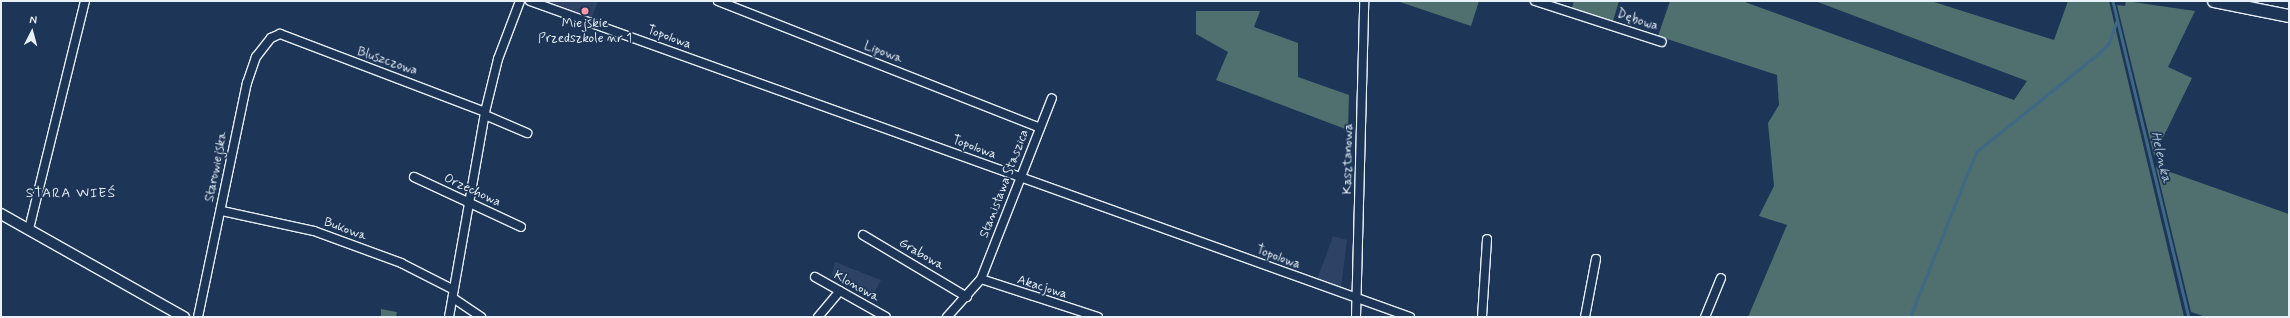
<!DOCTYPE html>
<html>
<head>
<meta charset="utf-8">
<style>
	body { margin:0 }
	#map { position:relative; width:2290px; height:318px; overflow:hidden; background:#1d3557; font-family:Mynerve,sans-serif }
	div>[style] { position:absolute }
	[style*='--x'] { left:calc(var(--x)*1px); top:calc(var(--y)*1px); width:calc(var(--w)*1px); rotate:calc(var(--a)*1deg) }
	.built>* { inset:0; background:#2e4265 }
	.green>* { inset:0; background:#50706f }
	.stream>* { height:2.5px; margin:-1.25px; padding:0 1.25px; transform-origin:1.25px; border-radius:1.25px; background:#3f6986 }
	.roads { filter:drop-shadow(1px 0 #e8f1f8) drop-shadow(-1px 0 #e8f1f8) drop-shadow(0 1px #e8f1f8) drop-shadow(0 -1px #e8f1f8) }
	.minor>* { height:8px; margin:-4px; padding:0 4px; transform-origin:4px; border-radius:4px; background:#1d3557 }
	.tertiary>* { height:10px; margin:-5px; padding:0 5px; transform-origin:5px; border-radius:5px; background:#1d3557 }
	.secondary>* { height:12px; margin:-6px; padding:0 6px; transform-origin:6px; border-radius:6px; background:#1d3557 }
	.dots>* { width:11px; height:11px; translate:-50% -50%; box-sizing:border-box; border:2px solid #1d3557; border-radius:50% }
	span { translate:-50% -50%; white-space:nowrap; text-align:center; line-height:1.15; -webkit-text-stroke:3.5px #1d3557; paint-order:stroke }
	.street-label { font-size:13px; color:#e8f1f8 }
	.poi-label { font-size:13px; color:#e8f1f8 }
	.water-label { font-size:14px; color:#adc1d0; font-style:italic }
	.neighbourhood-label { font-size:14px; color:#e8f1f8; letter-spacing:1px }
	.frame { position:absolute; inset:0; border:2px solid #e8f1f8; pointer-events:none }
	.north { position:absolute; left:12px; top:12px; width:40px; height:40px; -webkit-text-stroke:3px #1d3557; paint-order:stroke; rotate:6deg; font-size:11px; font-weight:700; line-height:16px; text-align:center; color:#e8f1f8 }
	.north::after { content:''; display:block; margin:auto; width:14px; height:18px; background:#e8f1f8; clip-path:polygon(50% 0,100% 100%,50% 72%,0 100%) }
</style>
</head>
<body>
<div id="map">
	<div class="built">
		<div style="clip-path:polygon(546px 1px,598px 1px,592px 17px)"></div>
		<div style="clip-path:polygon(1333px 236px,1347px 240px,1341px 288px,1317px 280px)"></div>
		<div style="clip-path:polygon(835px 262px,881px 280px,872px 297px,832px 275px)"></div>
	</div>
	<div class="green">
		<div style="clip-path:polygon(1397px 1px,1479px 1px,1471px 26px)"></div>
		<div style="clip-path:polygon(1574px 1px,1619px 1px,1613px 21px,1572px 8px)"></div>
		<div style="clip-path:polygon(1670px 1px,1742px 1px,2014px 100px,2027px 81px,1815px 1px,1931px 1px,2054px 40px,2068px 1px,2109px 1px,2184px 317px,1748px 317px,1787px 225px,1759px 216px,1774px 186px,1768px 123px,1779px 105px,1777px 75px,1658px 36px)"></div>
		<div style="clip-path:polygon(2126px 1px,2195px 11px,2168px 67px,2192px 78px,2154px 156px,2117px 5px,2125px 6px)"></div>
		<div style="clip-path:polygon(1196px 11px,1260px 11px,1254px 27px,1298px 43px,1298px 77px,1349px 95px,1348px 130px,1216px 80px,1228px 52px,1196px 34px)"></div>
		<div style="clip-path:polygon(2156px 167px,2289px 214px,2289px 317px,2206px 317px,2191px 312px)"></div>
		<div style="clip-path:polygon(381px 309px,397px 312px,396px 317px,381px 317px)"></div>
	</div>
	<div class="stream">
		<div style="--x:2113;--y:1;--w:325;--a:76.5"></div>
		<div style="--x:1910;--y:317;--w:178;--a:-68.2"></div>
		<div style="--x:1976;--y:152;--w:158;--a:-38.8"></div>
		<div style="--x:2099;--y:53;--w:14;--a:-45"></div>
		<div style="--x:2109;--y:43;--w:24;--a:-71"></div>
	</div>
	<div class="roads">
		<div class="minor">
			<div style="--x:530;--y:1;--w:935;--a:19.75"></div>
			<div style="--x:718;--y:1;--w:346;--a:21.5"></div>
			<div style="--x:1535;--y:1;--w:133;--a:17.9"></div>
			<div style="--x:485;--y:115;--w:46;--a:23.2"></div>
			<div style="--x:414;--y:177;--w:118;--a:25"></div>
			<div style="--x:222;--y:211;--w:94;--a:12.3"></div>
			<div style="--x:314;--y:231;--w:93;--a:20.2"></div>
			<div style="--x:401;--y:263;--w:59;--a:27"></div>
			<div style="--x:29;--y:229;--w:235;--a:-76.2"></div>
			<div style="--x:863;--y:235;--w:121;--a:30.8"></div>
			<div style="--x:815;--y:277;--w:81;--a:29.4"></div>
			<div style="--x:981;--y:279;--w:123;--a:18"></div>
			<div style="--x:453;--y:298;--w:34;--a:34"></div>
			<div style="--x:198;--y:317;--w:239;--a:-78.2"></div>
			<div style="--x:247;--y:83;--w:28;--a:-71"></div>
			<div style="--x:256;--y:57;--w:24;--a:-52"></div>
			<div style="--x:271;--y:38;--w:10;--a:-24"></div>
			<div style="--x:280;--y:34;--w:219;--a:20.8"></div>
			<div style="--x:449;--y:317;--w:208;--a:-80"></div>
			<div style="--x:485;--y:112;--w:55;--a:-76.2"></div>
			<div style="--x:498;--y:59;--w:62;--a:-69.2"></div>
			<div style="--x:818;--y:317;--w:34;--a:-50"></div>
			<div style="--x:947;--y:317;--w:51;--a:-48.2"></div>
			<div style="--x:981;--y:279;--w:194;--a:-68.6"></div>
			<div style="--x:1356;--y:317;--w:316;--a:-88.5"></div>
			<div style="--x:1482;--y:317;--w:78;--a:-86.3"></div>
			<div style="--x:1585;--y:317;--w:59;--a:-79.3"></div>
			<div style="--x:1705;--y:317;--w:42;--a:-67.7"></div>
		</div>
		<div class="tertiary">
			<div style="--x:1;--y:214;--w:210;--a:29.4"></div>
		</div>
		<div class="secondary">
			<div style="--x:2214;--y:1;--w:76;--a:11.3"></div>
		</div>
	</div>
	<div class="dots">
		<div style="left:585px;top:11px;background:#ff9aa2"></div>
	</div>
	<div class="street-label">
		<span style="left:1637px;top:21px;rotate:18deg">Dębowa</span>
		<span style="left:669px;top:38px;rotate:20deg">Topolowa</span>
		<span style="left:883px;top:53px;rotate:22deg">Lipowa</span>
		<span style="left:387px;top:62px;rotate:19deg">Bluszczowa</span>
		<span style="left:974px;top:148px;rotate:20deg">Topolowa</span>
		<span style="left:1349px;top:159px;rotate:-89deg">Kasztanowa</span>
		<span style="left:217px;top:167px;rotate:-79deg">Starowiejska</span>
		<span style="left:1005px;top:184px;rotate:-69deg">Stanisława Staszica</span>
		<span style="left:472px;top:191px;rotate:25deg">Orzechowa</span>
		<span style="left:345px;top:230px;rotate:20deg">Bukowa</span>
		<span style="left:921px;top:255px;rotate:30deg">Grabowa</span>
		<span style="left:1278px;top:258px;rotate:20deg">Topolowa</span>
		<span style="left:856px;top:287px;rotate:29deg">Klonowa</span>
		<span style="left:1042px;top:288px;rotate:17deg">Akacjowa</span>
	</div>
	<div class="poi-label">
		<span style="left:585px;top:32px">Miejskie<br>Przedszkole nr 1</span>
	</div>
	<div class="water-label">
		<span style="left:2161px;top:157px;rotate:77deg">Helenka</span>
	</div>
	<div class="neighbourhood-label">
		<span style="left:71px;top:193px">STARA WIEŚ</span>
	</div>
	<div class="frame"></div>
	<div class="north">N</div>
</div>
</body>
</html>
